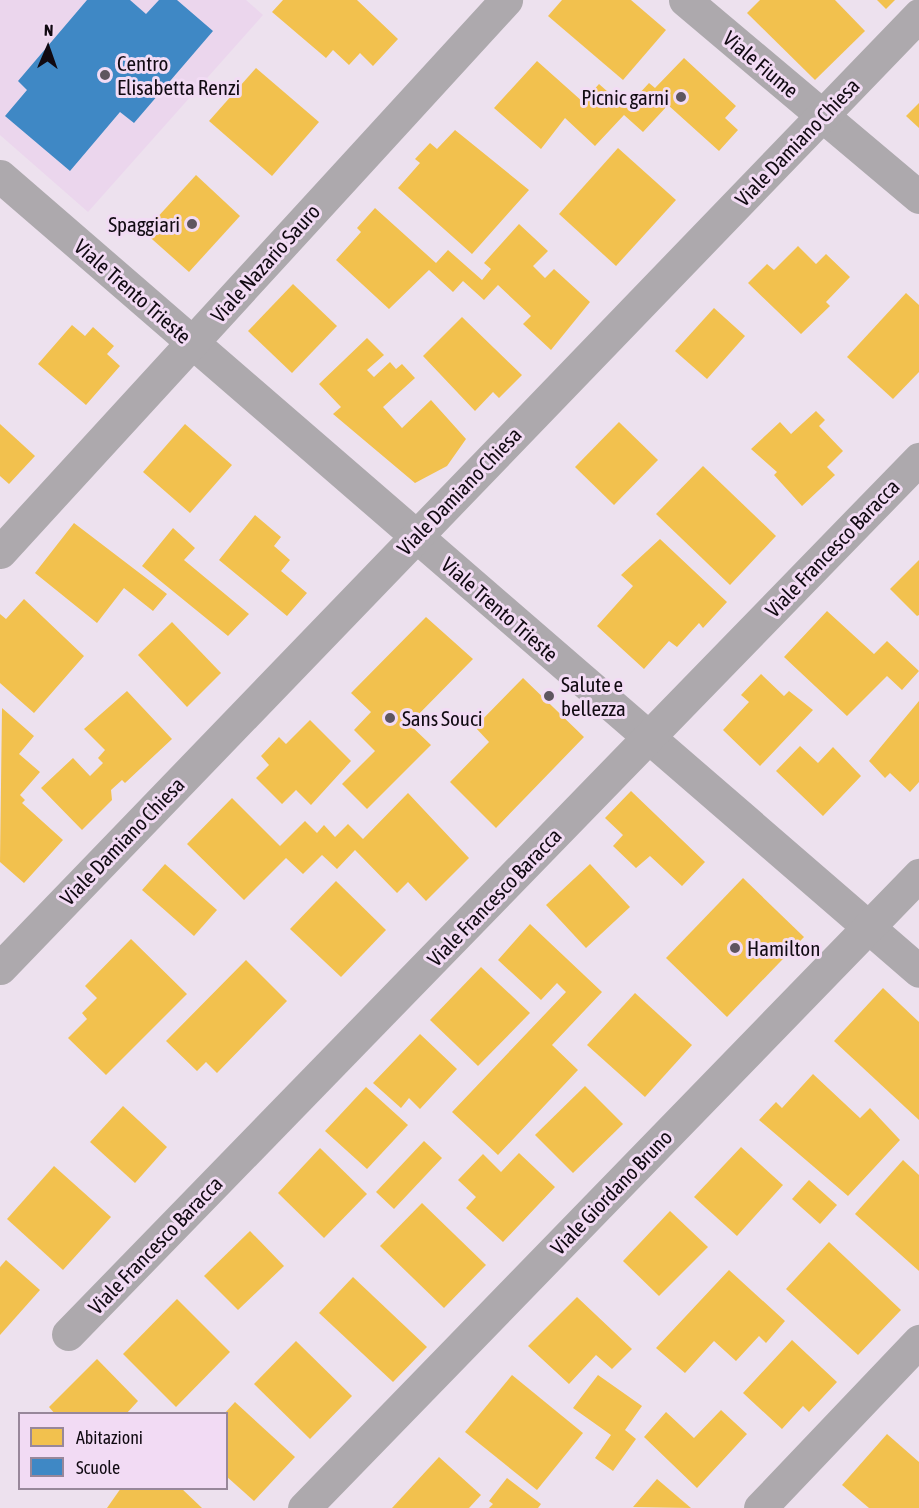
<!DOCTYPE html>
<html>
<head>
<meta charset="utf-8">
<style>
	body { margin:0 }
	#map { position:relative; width:919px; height:1508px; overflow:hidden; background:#ede1ee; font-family:"Asap Condensed",sans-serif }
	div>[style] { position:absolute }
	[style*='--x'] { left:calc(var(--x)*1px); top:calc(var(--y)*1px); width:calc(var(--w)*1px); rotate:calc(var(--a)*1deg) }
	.built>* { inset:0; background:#ebd6ed }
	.homes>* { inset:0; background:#f2c14e }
	.schools>* { inset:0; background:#3f88c5 }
	.minor>* { height:33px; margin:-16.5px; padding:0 16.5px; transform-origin:16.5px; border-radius:16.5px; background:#ada9ad }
	.dots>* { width:16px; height:16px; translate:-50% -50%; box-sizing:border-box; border:3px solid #f2dbf4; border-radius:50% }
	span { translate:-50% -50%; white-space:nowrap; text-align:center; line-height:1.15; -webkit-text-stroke:6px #f2dbf4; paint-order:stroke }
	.poi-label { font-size:21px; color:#110a12 }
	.left { translate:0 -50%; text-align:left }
	.right { translate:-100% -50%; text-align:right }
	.street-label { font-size:21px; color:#110a12 }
	.legend { position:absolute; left:18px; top:1412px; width:210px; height:78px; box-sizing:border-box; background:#f2dbf4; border:2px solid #98879a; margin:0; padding:8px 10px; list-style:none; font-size:18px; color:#110a12 }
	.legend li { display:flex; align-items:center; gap:12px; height:30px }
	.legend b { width:30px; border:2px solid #98879a }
	.north { position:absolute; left:18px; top:18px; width:60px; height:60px; -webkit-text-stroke:4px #f2dbf4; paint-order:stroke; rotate:2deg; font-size:16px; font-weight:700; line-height:24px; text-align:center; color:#110a12 }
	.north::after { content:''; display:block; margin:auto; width:21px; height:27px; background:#110a12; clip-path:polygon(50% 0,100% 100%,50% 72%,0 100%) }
</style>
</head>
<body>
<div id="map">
	<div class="built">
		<div style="clip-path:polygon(0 0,246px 0,263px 15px,88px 212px,0 135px)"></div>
	</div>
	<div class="homes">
		<div style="clip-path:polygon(283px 0,357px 0,398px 39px,373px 66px,360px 53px,349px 65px,333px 50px,326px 58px,272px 12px)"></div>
		<div style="clip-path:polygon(562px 0,631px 0,666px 30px,623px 80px,548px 16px)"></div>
		<div style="clip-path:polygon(760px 0,835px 0,865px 31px,815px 80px,747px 13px)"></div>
		<div style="clip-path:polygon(877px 0,895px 0,886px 9px)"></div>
		<div style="clip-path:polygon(684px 58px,736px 106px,725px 118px,738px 130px,719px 151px,668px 105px,643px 132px,624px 115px,595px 146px,565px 118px,541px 149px,494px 108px,537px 61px,583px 102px,599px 84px,626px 108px,649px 83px,655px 88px)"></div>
		<div style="clip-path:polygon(256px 68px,319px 122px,272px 176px,209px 121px)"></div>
		<div style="clip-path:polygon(919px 103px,919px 128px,906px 116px)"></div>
		<div style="clip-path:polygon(455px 130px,529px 190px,472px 254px,398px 188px,420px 163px,415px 159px,430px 143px,437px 149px)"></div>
		<div style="clip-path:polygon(618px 148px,676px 200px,616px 266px,559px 214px)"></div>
		<div style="clip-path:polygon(196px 175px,240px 216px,189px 272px,144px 232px)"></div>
		<div style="clip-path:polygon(375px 208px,436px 263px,448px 250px,482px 280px,491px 269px,484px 263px,519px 224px,548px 251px,533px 266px,545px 278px,554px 269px,590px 302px,551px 350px,523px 324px,531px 316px,498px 285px,484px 300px,463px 281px,453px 292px,429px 270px,389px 309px,336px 260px,361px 232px,357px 228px)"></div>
		<div style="clip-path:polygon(798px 246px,816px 264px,826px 254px,850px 277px,826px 302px,830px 306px,801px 334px,748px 283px,767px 264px,774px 270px)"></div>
		<div style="clip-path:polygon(293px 284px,337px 326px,292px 373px,248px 331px)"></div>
		<div style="clip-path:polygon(906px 293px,919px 305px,919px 372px,893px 399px,847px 357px)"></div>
		<div style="clip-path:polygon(714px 308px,745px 336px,707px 379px,675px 351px)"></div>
		<div style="clip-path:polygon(462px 317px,522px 375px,499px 398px,493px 392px,475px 411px,423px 356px)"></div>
		<div style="clip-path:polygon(72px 325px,85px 336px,93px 327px,114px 346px,107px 354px,120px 366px,86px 405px,38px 364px)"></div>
		<div style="clip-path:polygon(367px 338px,384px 355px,367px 370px,374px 377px,390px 362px,396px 369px,402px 364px,415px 378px,383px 407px,402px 428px,431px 400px,466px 439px,447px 466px,415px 483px,333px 414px,341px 407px,319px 384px)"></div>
		<div style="clip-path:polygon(816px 411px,825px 420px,819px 426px,843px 451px,827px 467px,835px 475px,802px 506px,774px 475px,777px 472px,751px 449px,780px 422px,791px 434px)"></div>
		<div style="clip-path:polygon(619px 422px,658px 460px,614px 505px,575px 467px)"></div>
		<div style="clip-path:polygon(0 424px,35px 456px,9px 484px,0 476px)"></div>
		<div style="clip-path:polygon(185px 424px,232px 465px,190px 513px,143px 472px)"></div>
		<div style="clip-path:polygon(703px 466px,776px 536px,730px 585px,656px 514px)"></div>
		<div style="clip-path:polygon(255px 515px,281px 537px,274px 546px,290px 560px,281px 571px,307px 593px,287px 616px,219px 560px)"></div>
		<div style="clip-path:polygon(74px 523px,167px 594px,153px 611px,124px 588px,97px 623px,35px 573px)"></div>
		<div style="clip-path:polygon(173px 528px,195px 548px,184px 560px,249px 614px,228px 636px,142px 566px)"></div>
		<div style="clip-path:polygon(660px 539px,727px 602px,703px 628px,699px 623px,677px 647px,669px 641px,644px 669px,597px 626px,633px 586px,621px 575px)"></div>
		<div style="clip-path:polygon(919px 560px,919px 615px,917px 616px,890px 589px)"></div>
		<div style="clip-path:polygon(24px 599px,84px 656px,34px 713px,0 683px,0 614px,6px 619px)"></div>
		<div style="clip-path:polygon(827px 611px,874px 654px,887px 641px,919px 671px,902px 690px,887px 676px,847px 716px,784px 657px)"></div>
		<div style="clip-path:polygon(426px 617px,473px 659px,409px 724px,431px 745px,367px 809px,342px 784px,375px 751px,354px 730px,371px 712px,351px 693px)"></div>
		<div style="clip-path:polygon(172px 622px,221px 673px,187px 707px,138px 655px)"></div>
		<div style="clip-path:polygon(761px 674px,784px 696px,789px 691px,813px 710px,760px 766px,723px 730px,749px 702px,741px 695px)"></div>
		<div style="clip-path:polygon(523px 678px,584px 737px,496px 828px,450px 782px,489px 742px,475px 727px)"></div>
		<div style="clip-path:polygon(127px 691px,172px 739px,125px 783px,122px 780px,111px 790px,112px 800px,82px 830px,41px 788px,73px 758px,90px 776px,103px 763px,98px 758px,105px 750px,84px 729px)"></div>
		<div style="clip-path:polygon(919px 701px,919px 782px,910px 792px,890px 773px,885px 778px,869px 761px)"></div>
		<div style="clip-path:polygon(2px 708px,34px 736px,19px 754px,40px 772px,20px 795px,25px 800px,22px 803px,63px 840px,24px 883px,0 862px)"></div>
		<div style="clip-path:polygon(310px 720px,351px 761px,311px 805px,296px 790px,282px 804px,256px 778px,269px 765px,261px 756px,279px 737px,286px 744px)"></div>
		<div style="clip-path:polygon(800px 746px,818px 763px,833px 747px,861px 776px,823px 816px,776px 771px)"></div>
		<div style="clip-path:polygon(631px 791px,705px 862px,682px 886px,650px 856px,636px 868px,613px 846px,623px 835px,605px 818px)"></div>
		<div style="clip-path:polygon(408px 793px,469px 858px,426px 901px,408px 882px,397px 893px,355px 850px,337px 869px,322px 855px,303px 874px,286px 858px,244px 900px,187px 844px,232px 798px,280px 846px,305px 821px,317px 833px,324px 825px,335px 837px,348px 824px,363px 839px)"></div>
		<div style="clip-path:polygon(165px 864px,217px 910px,194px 936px,142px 890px)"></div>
		<div style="clip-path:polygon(590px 864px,630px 907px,586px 948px,546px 905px)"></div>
		<div style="clip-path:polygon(743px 878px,804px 937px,727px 1017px,666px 958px)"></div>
		<div style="clip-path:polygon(336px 881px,386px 930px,341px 977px,290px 929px)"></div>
		<div style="clip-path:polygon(530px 924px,602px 992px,552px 1045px,578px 1070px,498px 1155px,452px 1112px,566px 992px,557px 983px,541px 1000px,498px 960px)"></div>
		<div style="clip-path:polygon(131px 939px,187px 994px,106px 1075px,68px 1038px,87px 1019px,82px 1013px,97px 998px,85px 986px)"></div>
		<div style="clip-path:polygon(246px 960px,287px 1001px,217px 1073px,206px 1062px,197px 1071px,166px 1041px)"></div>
		<div style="clip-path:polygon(481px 967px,530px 1013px,478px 1066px,430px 1020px)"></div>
		<div style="clip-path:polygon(883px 988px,919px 1022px,919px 1120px,834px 1041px)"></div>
		<div style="clip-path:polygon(635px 993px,692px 1045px,645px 1097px,587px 1045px)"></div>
		<div style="clip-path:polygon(420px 1034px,457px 1069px,420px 1109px,409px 1098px,401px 1108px,373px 1083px)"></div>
		<div style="clip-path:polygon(813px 1074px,860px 1118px,870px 1108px,900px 1140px,848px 1196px,759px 1120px,776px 1102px,782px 1108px)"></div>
		<div style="clip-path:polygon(585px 1086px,623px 1124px,573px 1173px,535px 1135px)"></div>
		<div style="clip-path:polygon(366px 1087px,408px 1125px,367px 1169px,325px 1131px)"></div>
		<div style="clip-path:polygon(123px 1106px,167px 1147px,135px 1183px,90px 1142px)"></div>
		<div style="clip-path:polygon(424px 1141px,442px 1158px,394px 1209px,376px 1192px)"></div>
		<div style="clip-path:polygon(741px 1147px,783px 1185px,737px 1236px,694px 1197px)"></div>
		<div style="clip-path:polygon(320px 1148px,367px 1194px,324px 1238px,278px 1193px)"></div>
		<div style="clip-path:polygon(519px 1153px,555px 1187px,503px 1242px,466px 1208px,476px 1197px,458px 1180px,483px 1154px,501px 1172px)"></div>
		<div style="clip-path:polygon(903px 1160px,919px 1175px,919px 1271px,855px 1214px)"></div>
		<div style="clip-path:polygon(54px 1166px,111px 1217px,63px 1270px,7px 1219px)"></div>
		<div style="clip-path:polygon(809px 1180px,837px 1205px,820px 1224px,792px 1199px)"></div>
		<div style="clip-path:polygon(422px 1203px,486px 1265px,444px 1308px,380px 1246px)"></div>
		<div style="clip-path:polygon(670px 1211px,708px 1247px,659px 1296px,623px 1261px)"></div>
		<div style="clip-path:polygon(250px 1231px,284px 1266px,238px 1310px,204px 1276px)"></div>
		<div style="clip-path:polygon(829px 1242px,901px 1310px,858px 1355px,786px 1289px)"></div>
		<div style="clip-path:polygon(6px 1260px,40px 1290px,0 1335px,0 1267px)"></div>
		<div style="clip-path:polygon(729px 1270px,785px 1321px,766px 1343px,759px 1336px,736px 1361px,714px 1341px,685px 1373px,656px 1348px)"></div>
		<div style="clip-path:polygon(353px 1277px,427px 1347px,393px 1382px,319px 1313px)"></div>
		<div style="clip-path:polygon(577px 1297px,632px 1349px,612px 1369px,596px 1355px,569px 1384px,528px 1346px)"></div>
		<div style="clip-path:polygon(177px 1299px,230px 1352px,176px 1407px,123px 1354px)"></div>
		<div style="clip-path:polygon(792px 1340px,837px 1382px,809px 1412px,803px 1406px,782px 1429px,743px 1393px)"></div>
		<div style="clip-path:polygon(296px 1341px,352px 1396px,310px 1439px,254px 1384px)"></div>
		<div style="clip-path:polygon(97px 1359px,138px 1401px,126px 1414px,55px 1414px,49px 1407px)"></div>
		<div style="clip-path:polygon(512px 1375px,583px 1433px,537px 1490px,465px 1432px)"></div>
		<div style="clip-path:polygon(598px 1375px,642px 1406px,625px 1430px,636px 1439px,613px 1471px,595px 1458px,611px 1435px,573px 1408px)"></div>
		<div style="clip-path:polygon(235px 1402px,295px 1457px,254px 1501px,226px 1476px,224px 1414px)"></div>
		<div style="clip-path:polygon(721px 1410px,747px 1434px,697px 1488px,644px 1437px,666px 1412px,694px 1438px)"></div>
		<div style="clip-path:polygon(887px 1434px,919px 1462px,919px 1508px,869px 1508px,842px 1485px)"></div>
		<div style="clip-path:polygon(439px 1457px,481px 1495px,469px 1508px,392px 1508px)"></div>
		<div style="clip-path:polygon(507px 1478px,541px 1504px,538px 1508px,489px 1508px,493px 1504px,489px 1501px)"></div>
		<div style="clip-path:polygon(657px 1479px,691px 1508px,633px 1507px)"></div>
		<div style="clip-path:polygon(121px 1488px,181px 1488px,202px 1508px,107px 1508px)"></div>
	</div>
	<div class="schools">
		<div style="clip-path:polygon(87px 0,130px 0,146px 14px,159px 0,177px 0,213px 31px,134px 123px,120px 112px,70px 171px,5px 116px,27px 90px,18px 81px)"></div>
	</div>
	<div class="minor">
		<div style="--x:685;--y:0;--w:306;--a:40.1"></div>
		<div style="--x:0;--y:176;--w:1215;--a:40.86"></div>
		<div style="--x:0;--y:552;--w:749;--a:-47.49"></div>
		<div style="--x:0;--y:968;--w:1324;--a:-46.04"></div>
		<div style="--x:68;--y:1334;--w:1221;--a:-45.8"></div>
		<div style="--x:304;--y:1508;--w:883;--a:-45.83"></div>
		<div style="--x:760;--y:1508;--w:231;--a:-46.4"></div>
	</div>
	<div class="dots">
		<div style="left:105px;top:75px;background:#5e555f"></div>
		<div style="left:681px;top:97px;background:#5e555f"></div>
		<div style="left:192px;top:224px;background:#5e555f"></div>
		<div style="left:549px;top:696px;background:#5e555f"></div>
		<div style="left:390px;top:718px;background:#5e555f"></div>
		<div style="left:735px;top:948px;background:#5e555f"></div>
	</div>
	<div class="poi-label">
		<span class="left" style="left:117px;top:75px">Centro<br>Elisabetta Renzi</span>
		<span class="right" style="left:669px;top:97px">Picnic garni</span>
		<span class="right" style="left:180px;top:224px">Spaggiari</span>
		<span class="left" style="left:561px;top:696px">Salute e<br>bellezza</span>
		<span class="left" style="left:402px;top:718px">Sans Souci</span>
		<span class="left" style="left:747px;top:948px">Hamilton</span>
	</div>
	<div class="street-label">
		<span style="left:761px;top:64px;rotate:40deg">Viale Fiume</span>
		<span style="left:797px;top:142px;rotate:-46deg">Viale Damiano Chiesa</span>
		<span style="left:265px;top:263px;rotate:-48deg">Viale Nazario Sauro</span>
		<span style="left:133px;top:291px;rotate:41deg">Viale Trento Trieste</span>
		<span style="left:459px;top:491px;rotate:-46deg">Viale Damiano Chiesa</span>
		<span style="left:832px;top:548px;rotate:-46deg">Viale Francesco Baracca</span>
		<span style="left:500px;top:609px;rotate:41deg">Viale Trento Trieste</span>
		<span style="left:122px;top:841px;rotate:-46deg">Viale Damiano Chiesa</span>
		<span style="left:494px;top:897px;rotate:-46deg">Viale Francesco Baracca</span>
		<span style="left:611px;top:1192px;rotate:-46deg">Viale Giordano Bruno</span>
		<span style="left:155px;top:1245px;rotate:-46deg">Viale Francesco Baracca</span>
	</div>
	<ul class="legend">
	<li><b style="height:16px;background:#f2c14e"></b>Abitazioni</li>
	<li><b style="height:16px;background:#3f88c5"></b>Scuole</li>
	</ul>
	<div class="north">N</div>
</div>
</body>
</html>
